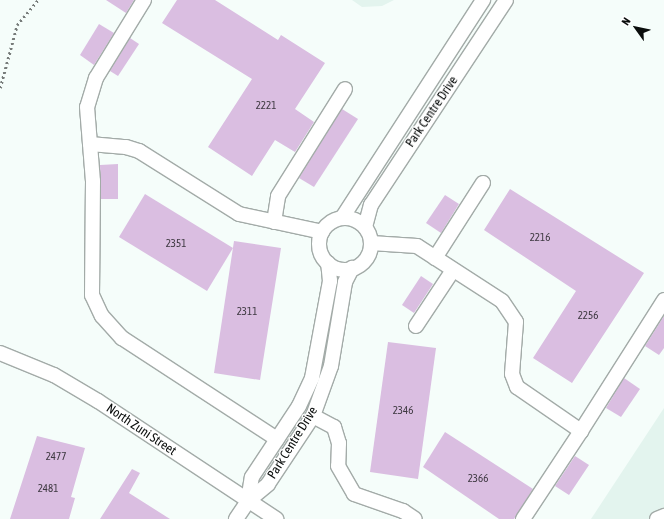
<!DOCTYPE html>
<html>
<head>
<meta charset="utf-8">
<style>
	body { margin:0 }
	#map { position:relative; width:664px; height:519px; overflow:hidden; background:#f5fdfa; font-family:"Asap Condensed",sans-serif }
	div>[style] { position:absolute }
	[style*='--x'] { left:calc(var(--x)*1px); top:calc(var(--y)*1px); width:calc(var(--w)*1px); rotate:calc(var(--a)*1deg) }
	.built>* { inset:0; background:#e3f4ee }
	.building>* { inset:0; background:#dabee1 }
	.path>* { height:2.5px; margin-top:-1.25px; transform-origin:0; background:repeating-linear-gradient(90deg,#777c7a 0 2px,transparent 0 5px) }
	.roads { filter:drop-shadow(1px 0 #a3aba8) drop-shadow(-1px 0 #a3aba8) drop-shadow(0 1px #a3aba8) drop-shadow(0 -1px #a3aba8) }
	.minor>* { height:14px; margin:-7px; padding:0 7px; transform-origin:7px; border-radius:7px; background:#fff }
	.minor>.ring { margin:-7px; padding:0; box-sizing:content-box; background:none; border:14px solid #fff; border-radius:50% }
	span { translate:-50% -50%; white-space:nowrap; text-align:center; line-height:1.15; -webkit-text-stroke:3px #fff; paint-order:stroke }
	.number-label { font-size:11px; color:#3e3941 }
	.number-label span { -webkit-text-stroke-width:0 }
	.street-label { font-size:13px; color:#0a0d0c }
	.north { position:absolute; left:616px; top:8px; width:40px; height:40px; -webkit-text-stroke:3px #fff; paint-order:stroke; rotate:303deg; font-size:11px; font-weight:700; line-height:16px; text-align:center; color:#0a0d0c }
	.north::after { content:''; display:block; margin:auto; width:14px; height:18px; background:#0a0d0c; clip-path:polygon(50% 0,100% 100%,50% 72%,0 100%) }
</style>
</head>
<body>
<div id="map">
	<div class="built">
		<div style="clip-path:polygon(352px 0,394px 0,382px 6px,362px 7px)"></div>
		<div style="clip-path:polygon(664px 408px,664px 519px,591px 519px)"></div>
	</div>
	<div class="building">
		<div style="clip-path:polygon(106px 0,134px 0,126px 13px)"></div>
		<div style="clip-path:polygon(177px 0,215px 0,278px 40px,281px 35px,325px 63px,295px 109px,314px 122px,295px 152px,275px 140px,252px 176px,208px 147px,252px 79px,162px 23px)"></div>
		<div style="clip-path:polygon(99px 24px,114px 33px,94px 65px,80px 55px)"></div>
		<div style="clip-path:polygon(130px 38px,139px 44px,118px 76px,110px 71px)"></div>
		<div style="clip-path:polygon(342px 109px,358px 119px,314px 187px,299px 178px)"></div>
		<div style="clip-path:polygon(118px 164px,118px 199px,101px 199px,100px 165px)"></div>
		<div style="clip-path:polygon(510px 189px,644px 273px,572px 383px,533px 358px,576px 291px,484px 230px)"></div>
		<div style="clip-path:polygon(145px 194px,233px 248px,207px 291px,119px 237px)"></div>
		<div style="clip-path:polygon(445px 195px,459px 204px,441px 233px,426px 223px)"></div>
		<div style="clip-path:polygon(234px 241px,281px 248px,260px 380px,214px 373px)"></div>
		<div style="clip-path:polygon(421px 276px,433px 284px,414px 313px,402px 305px)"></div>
		<div style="clip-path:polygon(664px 316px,664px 348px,659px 355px,645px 346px)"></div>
		<div style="clip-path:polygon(388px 342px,436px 348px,418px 479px,370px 472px)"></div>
		<div style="clip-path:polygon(624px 378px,640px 389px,621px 417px,606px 408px)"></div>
		<div style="clip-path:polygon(445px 432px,533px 489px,514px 519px,499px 519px,423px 467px)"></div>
		<div style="clip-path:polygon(37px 436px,85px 448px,71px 497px,75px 498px,69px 519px,10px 519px)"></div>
		<div style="clip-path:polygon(575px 456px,589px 465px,569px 495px,555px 486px)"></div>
		<div style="clip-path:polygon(132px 469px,140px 473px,129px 493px,170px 519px,100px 519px)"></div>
	</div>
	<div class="path">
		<div style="--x:0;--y:88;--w:65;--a:-74.9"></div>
		<div style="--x:17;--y:25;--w:33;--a:-50"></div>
	</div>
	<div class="roads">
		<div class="minor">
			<div style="--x:144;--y:0;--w:92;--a:121.6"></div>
			<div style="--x:96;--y:78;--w:30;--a:107"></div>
			<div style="--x:87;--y:107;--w:74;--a:85.4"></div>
			<div style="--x:93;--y:181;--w:114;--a:90.5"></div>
			<div style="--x:92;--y:295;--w:23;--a:65"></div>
			<div style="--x:102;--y:316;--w:30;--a:48"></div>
			<div style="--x:122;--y:338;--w:185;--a:33.1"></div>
			<div style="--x:90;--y:144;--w:36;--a:5"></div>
			<div style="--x:126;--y:147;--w:14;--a:17"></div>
			<div style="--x:139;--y:151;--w:118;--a:32.2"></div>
			<div style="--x:239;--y:214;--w:85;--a:12.2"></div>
			<div style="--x:342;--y:218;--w:260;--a:-57.1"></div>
			<div class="ring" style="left:319px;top:218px;width:38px;height:38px"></div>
			<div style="--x:274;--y:222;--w:26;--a:-81"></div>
			<div style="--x:278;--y:196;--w:126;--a:-57.9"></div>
			<div style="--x:365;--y:227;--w:23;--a:-75"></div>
			<div style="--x:371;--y:205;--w:245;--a:-56.6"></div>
			<div style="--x:371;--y:243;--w:46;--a:3.7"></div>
			<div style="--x:417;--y:246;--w:101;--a:32.9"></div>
			<div style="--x:502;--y:301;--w:25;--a:56"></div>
			<div style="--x:516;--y:322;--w:52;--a:94.4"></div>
			<div style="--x:512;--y:374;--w:14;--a:69"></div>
			<div style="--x:517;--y:387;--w:78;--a:34.5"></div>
			<div style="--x:581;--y:431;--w:155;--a:-57.6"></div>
			<div style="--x:435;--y:258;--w:89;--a:-57.4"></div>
			<div style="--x:416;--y:326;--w:67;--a:-56.5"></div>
			<div style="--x:0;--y:353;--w:58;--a:22.2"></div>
			<div style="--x:54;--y:375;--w:51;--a:30.6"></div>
			<div style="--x:98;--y:401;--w:214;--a:33.5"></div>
			<div style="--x:313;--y:416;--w:24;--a:28"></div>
			<div style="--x:334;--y:427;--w:17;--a:73"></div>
			<div style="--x:339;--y:443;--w:23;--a:92"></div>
			<div style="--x:338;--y:466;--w:32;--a:60"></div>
			<div style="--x:354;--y:494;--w:52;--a:19.1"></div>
			<div style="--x:403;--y:511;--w:14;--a:34"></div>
			<div style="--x:248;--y:501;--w:24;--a:-81"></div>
			<div style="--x:252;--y:477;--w:85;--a:-56.5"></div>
			<div style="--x:299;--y:406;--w:31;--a:-65"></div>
			<div style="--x:312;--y:378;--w:99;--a:-79.5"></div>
			<div style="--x:330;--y:281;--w:18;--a:-96"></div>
			<div style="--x:236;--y:519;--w:22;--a:-56"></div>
			<div style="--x:248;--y:501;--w:26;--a:-40"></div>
			<div style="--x:268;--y:484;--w:82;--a:-56.5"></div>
			<div style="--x:313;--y:416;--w:53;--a:-70.2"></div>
			<div style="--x:331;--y:366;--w:85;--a:-80.5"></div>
			<div style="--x:345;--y:282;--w:16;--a:-63"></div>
			<div style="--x:523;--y:519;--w:105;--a:-56.6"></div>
			<div style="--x:657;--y:519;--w:8;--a:-23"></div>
		</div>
	</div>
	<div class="number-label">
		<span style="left:266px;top:105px">2221</span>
		<span style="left:540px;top:237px">2216</span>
		<span style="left:176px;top:243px">2351</span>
		<span style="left:247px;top:311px">2311</span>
		<span style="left:588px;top:315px">2256</span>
		<span style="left:403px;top:410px">2346</span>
		<span style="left:56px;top:456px">2477</span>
		<span style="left:478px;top:478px">2366</span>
		<span style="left:48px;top:488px">2481</span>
	</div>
	<div class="street-label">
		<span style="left:432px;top:112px;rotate:-56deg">Park Centre Drive</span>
		<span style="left:141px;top:430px;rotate:34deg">North Zuni Street</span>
		<span style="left:293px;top:443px;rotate:-58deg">Park Centre Drive</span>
	</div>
	<div class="north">N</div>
</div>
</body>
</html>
